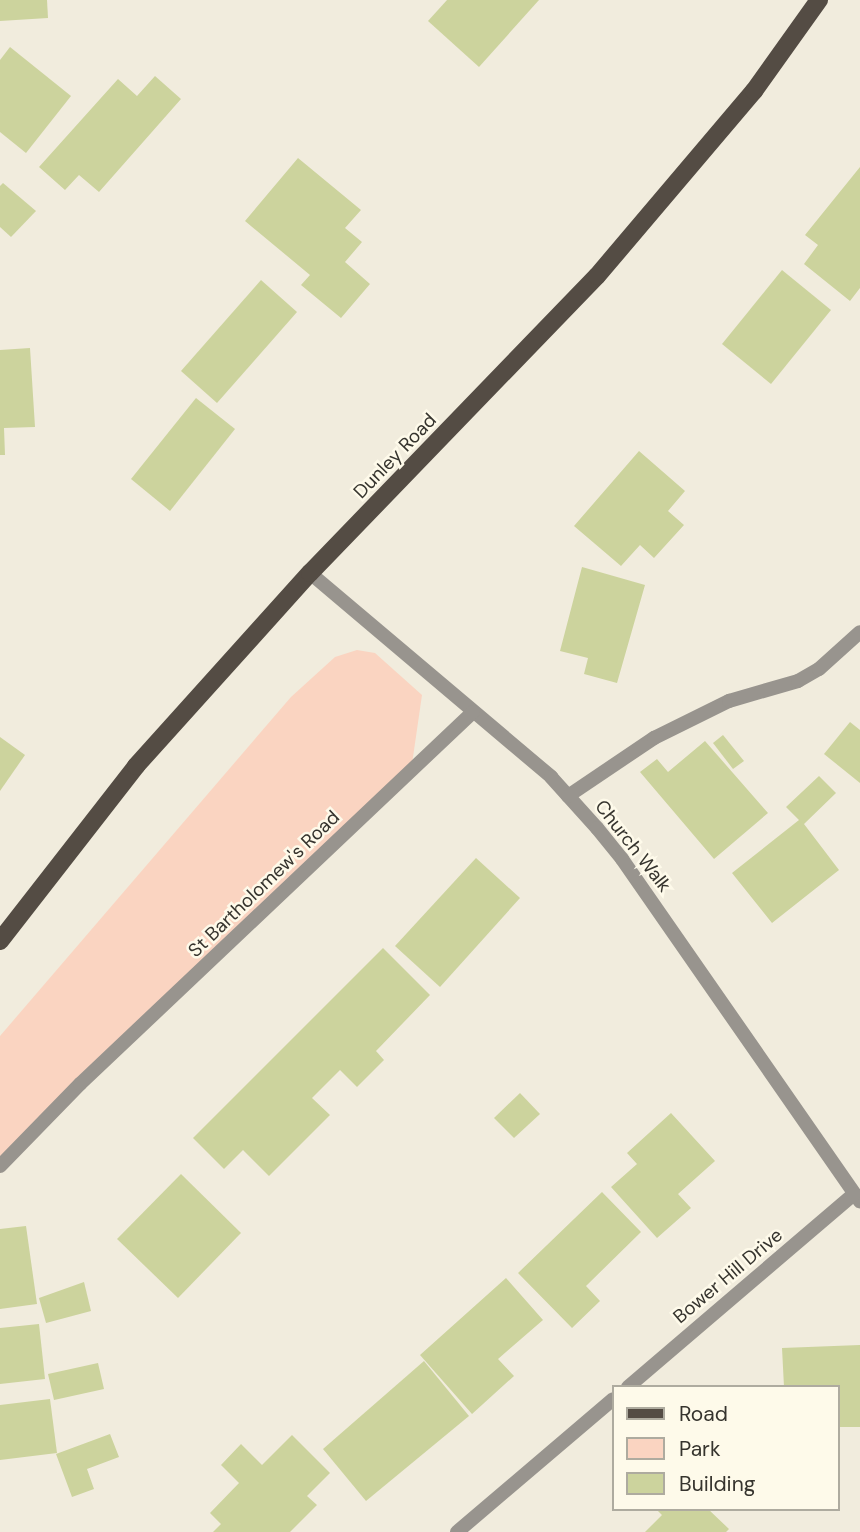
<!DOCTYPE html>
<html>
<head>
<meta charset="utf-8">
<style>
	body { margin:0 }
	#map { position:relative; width:860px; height:1532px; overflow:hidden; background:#f1ecdd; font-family:"DM Sans",sans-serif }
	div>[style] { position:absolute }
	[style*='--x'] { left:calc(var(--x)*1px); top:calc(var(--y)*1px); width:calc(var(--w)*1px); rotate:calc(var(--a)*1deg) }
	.green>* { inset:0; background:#fad4c1 }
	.building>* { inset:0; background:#ccd39d }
	.service>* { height:14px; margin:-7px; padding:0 7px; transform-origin:7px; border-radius:7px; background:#98948e }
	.minor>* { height:14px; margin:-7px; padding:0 7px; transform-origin:7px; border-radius:7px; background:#98948e }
	.primary>* { height:18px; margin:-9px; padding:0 9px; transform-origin:9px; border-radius:9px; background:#544c44 }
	span { translate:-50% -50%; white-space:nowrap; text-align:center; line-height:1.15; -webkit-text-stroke:5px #fefaea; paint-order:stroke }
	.street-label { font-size:19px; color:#36342e }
	.legend { position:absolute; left:612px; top:1385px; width:228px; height:126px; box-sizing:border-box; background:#fefaea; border:2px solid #aeab9f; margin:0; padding:9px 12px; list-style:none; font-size:21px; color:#36342e }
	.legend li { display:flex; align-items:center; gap:14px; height:35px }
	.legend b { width:35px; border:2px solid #aeab9f }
</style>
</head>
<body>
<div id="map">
	<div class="green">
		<div style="clip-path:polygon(357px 650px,375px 653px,422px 695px,411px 771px,0 1166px,0 1036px,291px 697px,335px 657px)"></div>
	</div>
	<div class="building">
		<div style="clip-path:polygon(0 0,47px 0,48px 18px,0 21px)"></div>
		<div style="clip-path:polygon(447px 0,539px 0,479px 67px,428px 21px)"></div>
		<div style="clip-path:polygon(10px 47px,71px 96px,26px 153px,0 132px,0 60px)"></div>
		<div style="clip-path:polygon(155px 76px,181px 99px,99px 192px,79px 175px,65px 190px,39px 167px,118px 79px,137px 96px)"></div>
		<div style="clip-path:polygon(298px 158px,361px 210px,345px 228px,362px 242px,345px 262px,370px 284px,341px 318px,301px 285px,310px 275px,245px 221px)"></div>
		<div style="clip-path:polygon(860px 167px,860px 288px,850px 301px,804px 264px,818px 245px,805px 235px)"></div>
		<div style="clip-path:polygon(3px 183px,36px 211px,11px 237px,0 227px,0 186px)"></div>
		<div style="clip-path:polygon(782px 270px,831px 310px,771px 384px,722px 344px)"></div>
		<div style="clip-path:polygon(261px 280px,297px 312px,217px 403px,181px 371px)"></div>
		<div style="clip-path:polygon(30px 348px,35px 427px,4px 428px,5px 455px,0 455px,0 350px)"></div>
		<div style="clip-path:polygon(196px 398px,235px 429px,170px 511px,131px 479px)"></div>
		<div style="clip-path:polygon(639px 451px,685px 491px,668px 511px,684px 525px,654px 558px,640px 545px,621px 566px,574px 526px)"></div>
		<div style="clip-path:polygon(582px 567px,645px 585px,617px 683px,584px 674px,588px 658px,560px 651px)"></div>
		<div style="clip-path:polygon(850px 722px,860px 730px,860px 783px,824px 754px)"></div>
		<div style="clip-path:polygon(723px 735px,744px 761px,733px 769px,713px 743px)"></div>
		<div style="clip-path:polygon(0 737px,25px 755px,0 791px)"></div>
		<div style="clip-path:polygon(705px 741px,768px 813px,714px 859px,640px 772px,657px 759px,668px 772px)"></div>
		<div style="clip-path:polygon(819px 776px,836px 793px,804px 824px,839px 870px,772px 923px,732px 873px,799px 820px,786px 807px)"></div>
		<div style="clip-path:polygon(476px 858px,520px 898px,440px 987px,395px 946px)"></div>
		<div style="clip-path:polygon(383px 948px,430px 995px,376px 1051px,384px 1060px,357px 1087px,340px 1070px,312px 1098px,330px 1115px,269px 1176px,243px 1150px,224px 1169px,193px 1138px)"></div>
		<div style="clip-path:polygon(520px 1093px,540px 1114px,514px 1138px,494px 1118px)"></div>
		<div style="clip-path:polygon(671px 1113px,715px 1161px,678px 1194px,691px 1208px,657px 1238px,611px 1187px,637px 1164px,627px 1153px)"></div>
		<div style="clip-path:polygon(181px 1174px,241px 1233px,178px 1298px,117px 1239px)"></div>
		<div style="clip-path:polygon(602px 1192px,641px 1232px,586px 1286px,600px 1301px,572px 1328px,518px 1273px)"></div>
		<div style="clip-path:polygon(26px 1226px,37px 1304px,0 1309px,0 1229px)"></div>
		<div style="clip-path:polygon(506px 1278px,543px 1320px,498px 1359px,514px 1376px,472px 1414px,420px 1355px)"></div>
		<div style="clip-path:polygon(84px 1282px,91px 1311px,46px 1323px,39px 1298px)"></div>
		<div style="clip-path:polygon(39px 1324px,45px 1379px,0 1384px,0 1328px)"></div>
		<div style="clip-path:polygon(860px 1345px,860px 1427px,837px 1427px,837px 1387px,784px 1387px,782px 1348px)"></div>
		<div style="clip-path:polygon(424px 1361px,469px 1416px,366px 1501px,323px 1449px)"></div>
		<div style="clip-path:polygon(98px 1363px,104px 1389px,54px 1400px,48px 1374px)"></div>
		<div style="clip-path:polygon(50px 1399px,57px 1453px,0 1460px,0 1405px)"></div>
		<div style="clip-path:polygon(110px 1434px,119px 1457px,87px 1469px,94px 1489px,72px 1497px,56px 1454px)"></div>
		<div style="clip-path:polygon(292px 1435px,330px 1473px,307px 1496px,317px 1505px,290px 1532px,213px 1532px,221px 1524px,210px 1513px,239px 1483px,221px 1465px,241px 1444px,262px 1465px)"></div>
		<div style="clip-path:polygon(656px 1509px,708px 1509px,729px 1529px,726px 1532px,645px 1532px,662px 1515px)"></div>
	</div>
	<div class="service">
		<div style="--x:0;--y:1166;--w:115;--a:-45.7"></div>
	</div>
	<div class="minor">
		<div style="--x:310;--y:573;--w:316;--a:40.2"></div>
		<div style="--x:551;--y:777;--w:69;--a:48"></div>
		<div style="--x:597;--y:828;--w:40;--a:51"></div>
		<div style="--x:622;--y:859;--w:417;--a:55.2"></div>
		<div style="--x:568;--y:796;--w:104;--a:-34"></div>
		<div style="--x:654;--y:738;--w:84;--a:-26.3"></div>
		<div style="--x:729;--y:701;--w:72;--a:-16.2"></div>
		<div style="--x:798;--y:681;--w:24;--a:-30"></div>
		<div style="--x:819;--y:669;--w:55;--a:-42.1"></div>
		<div style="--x:80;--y:1084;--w:541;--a:-43.43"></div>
		<div style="--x:628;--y:1387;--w:297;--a:-40.5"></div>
		<div style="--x:457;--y:1532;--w:205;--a:-40.4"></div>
	</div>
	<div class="primary">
		<div style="--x:0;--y:941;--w:222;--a:-52.1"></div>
		<div style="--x:136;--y:766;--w:260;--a:-48"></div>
		<div style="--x:310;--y:573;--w:413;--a:-46"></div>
		<div style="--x:597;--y:276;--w:243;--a:-49.7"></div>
		<div style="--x:754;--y:91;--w:112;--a:-54.5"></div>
	</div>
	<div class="street-label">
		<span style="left:395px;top:456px;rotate:-46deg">Dunley Road</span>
		<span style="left:633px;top:846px;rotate:52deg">Church Walk</span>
		<span style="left:264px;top:884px;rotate:-44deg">St Bartholomew's Road</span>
		<span style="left:728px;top:1276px;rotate:-40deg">Bower Hill Drive</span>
	</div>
	<ul class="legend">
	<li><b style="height:9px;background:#544c44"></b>Road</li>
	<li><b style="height:19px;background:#fad4c1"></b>Park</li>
	<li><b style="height:19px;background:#ccd39d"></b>Building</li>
	</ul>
</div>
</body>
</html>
